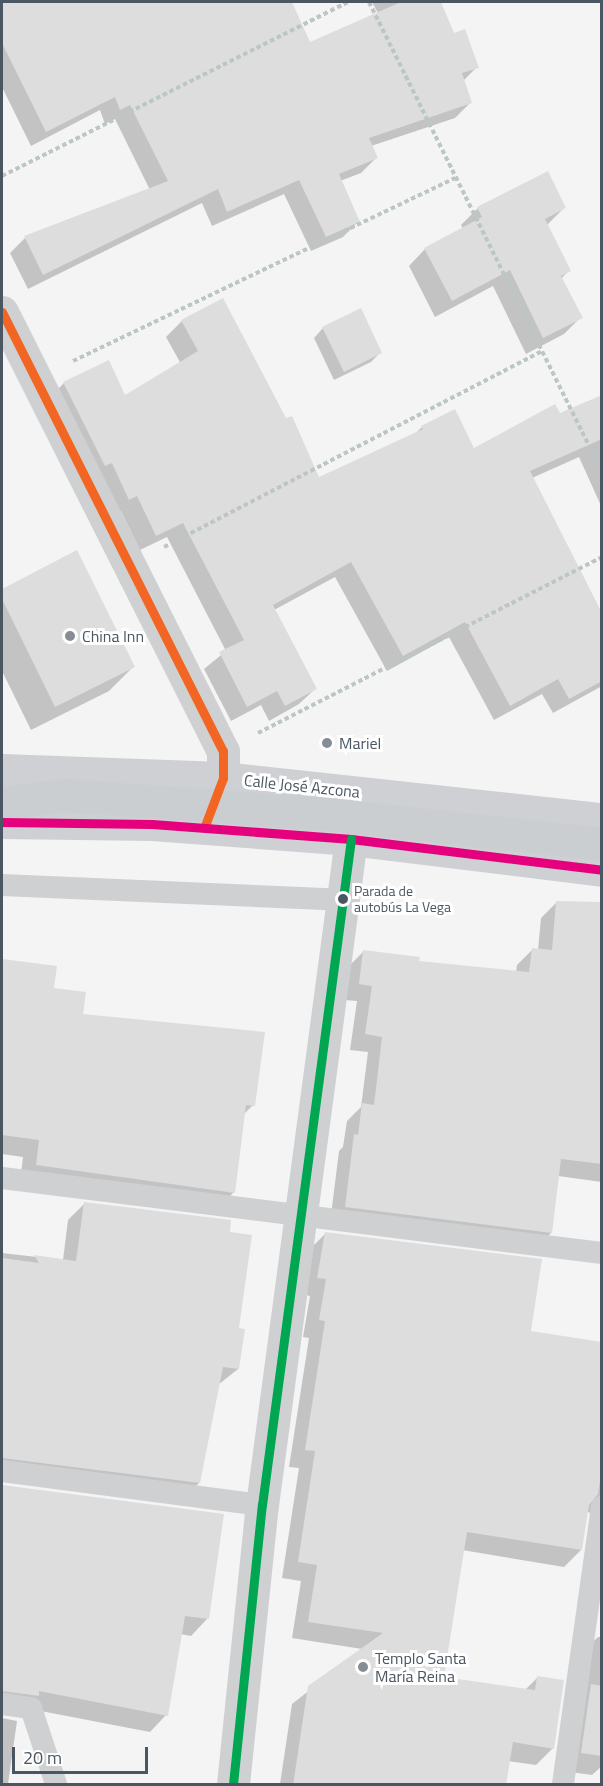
<!DOCTYPE html>
<html>
<head>
<meta charset="utf-8">
<style>
	body { margin:0 }
	#map { position:relative; width:603px; height:1786px; overflow:hidden; background:#f4f4f4; font-family:"Titillium Web",sans-serif }
	div>[style] { position:absolute }
	[style*='--x'] { left:calc(var(--x)*1px); top:calc(var(--y)*1px); width:calc(var(--w)*1px); rotate:calc(var(--a)*1deg) }
	.shadow>* { inset:0; background:#0003 }
	.building>* { inset:0; background:#ddddde }
	.path>* { height:4px; margin-top:-2px; transform-origin:0; background:repeating-linear-gradient(90deg,#bcc7c4 0 4.5px,transparent 0 7.5px) }
	.service>* { height:22px; margin:-11px; padding:0 11px; transform-origin:11px; border-radius:11px; background:#ced0d2 }
	.minor>* { height:33px; margin:-16.5px; padding:0 16.5px; transform-origin:16.5px; border-radius:16.5px; background:#ced0d2 }
	.secondary>* { height:33px; margin:-16.5px; padding:0 16.5px; transform-origin:16.5px; border-radius:16.5px; background:#ced0d4 }
	.primary>* { height:33px; margin:-16.5px; padding:0 16.5px; transform-origin:16.5px; border-radius:16.5px; background:#caced1 }
	.primary-bridge>* { height:33px; margin:-16.5px; padding:0 16.5px; transform-origin:16.5px; border-radius:16.5px; background:#caced1 }
	.bus-1>* { height:9px; margin:-4.5px; padding:0 4.5px; transform-origin:4.5px; border-radius:4.5px; background:#f26522 }
	.bus-2>* { height:9px; margin:-4.5px; padding:0 4.5px; transform-origin:4.5px; border-radius:4.5px; background:#e5007d }
	.bus-3>* { height:9px; margin:-4.5px; padding:0 4.5px; transform-origin:4.5px; border-radius:4.5px; background:#00a651 }
	.dots>* { width:16px; height:16px; translate:-50% -50%; box-sizing:border-box; border:3px solid #fff; border-radius:50% }
	span { translate:-50% -50%; white-space:nowrap; text-align:center; line-height:1.15; -webkit-text-stroke:6px #fff; paint-order:stroke }
	.bus-label { font-size:14px; color:#4a5661 }
	.left { translate:0 -50%; text-align:left }
	.poi-label { font-size:16px; color:#4a5661 }
	.street-label { font-size:16px; color:#4a5661 }
	.frame { position:absolute; inset:0; border:3px solid #4a5661; pointer-events:none }
	.scale { position:absolute; left:12px; top:1747px; width:136px; height:27px; box-sizing:border-box; border:3px solid #4a5661; border-top:0; padding-left:8px; font-size:18px; line-height:21px; white-space:nowrap; color:#4a5661; -webkit-text-stroke:4px #fff; paint-order:stroke }
</style>
</head>
<body>
<div id="map">
	<div class="shadow">
		<div style="clip-path:polygon(2px 2px,291px 2px,310px 43px,378px 13px,372px 2px,440px 2px,454px 35px,477px 67px,463px 81px,470px 103px,455px 118px,371px 146px,376px 158px,361px 173px,340px 181px,358px 222px,343px 237px,311px 251px,284px 194px,212px 226px,202px 203px,28px 289px,10px 253px,25px 238px,150px 190px,115px 119px,105px 124px,100px 110px,31px 146px,2px 87px)"></div>
		<div style="clip-path:polygon(478px 208px,564px 208px,547px 225px,569px 270px,561px 279px,581px 317px,564px 334px,526px 354px,493px 286px,435px 317px,409px 266px,425px 249px,463px 229px,461px 225px)"></div>
		<div style="clip-path:polygon(182px 321px,318px 479px,414px 435px,422px 427px,473px 450px,602px 396px,602px 508px,579px 457px,532px 478px,602px 616px,602px 686px,553px 713px,542px 694px,494px 720px,449px 637px,387px 671px,335px 577px,274px 610px,315px 689px,299px 704px,269px 721px,261px 705px,231px 721px,204px 669px,226px 651px,167px 537px,140px 550px,121px 511px,113px 515px,48px 399px,64px 383px,108px 362px,124px 397px,181px 364px,166px 337px)"></div>
		<div style="clip-path:polygon(323px 328px,381px 352px,371px 362px,334px 380px,314px 338px)"></div>
		<div style="clip-path:polygon(76px 552px,133px 667px,109px 691px,31px 730px,2px 671px,2px 590px)"></div>
		<div style="clip-path:polygon(557px 902px,602px 904px,602px 1182px,558px 1176px,551px 1233px,535px 1248px,330px 1223px,339px 1151px,343px 1147px,347px 1121px,361px 1107px,368px 1052px,350px 1050px,357px 1001px,344px 1000px,348px 967px,364px 951px,418px 963px,516px 972px,517px 965px,533px 949px,538px 950px,541px 918px)"></div>
		<div style="clip-path:polygon(2px 961px,55px 967px,52px 989px,81px 1015px,253px 1105px,243px 1115px,233px 1193px,217px 1209px,20px 1182px,23px 1157px,2px 1154px)"></div>
		<div style="clip-path:polygon(85px 1203px,228px 1233px,238px 1369px,218px 1385px,199px 1483px,182px 1499px,2px 1476px,2px 1253px,63px 1260px,68px 1220px)"></div>
		<div style="clip-path:polygon(325px 1234px,529px 1332px,602px 1343px,602px 1550px,598px 1520px,586px 1510px,581px 1550px,564px 1567px,462px 1550px,442px 1678px,525px 1690px,537px 1678px,553px 1748px,536px 1765px,508px 1761px,505px 1784px,280px 1784px,292px 1704px,362px 1649px,292px 1638px,301px 1581px,282px 1578px,299px 1468px,289px 1467px,309px 1338px,303px 1337px,310px 1296px,301px 1294px,308px 1251px)"></div>
		<div style="clip-path:polygon(2px 1486px,223px 1515px,207px 1619px,191px 1636px,180px 1634px,166px 1715px,150px 1732px,25px 1708px,2px 1709px)"></div>
		<div style="clip-path:polygon(598px 1637px,602px 1637px,602px 1766px,592px 1775px,563px 1771px,580px 1655px)"></div>
		<div style="clip-path:polygon(2px 1718px,17px 1721px,8px 1784px,2px 1784px)"></div>
	</div>
	<div class="building">
		<div style="clip-path:polygon(2px 2px,292px 2px,310px 42px,401px 2px,441px 2px,454px 33px,465px 29px,479px 68px,462px 73px,472px 103px,369px 138px,378px 158px,339px 174px,360px 222px,326px 237px,299px 180px,227px 212px,218px 189px,43px 275px,24px 236px,168px 181px,130px 105px,120px 110px,115px 97px,46px 132px,2px 43px)"></div>
		<div style="clip-path:polygon(548px 171px,566px 208px,545px 219px,571px 271px,561px 276px,583px 318px,543px 338px,510px 270px,452px 301px,424px 248px,482px 217px,477px 207px)"></div>
		<div style="clip-path:polygon(223px 298px,286px 418px,292px 416px,319px 477px,423px 429px,421px 426px,455px 409px,474px 448px,555px 404px,560px 413px,602px 395px,602px 439px,530px 471px,602px 613px,602px 681px,569px 699px,558px 679px,510px 706px,465px 622px,403px 656px,351px 562px,273px 605px,317px 689px,285px 706px,277px 691px,247px 707px,219px 652px,244px 640px,183px 523px,156px 536px,137px 496px,129px 500px,112px 463px,105px 466px,63px 382px,109px 360px,125px 395px,198px 351px,181px 320px)"></div>
		<div style="clip-path:polygon(361px 308px,382px 353px,344px 372px,322px 327px)"></div>
		<div style="clip-path:polygon(77px 550px,135px 667px,55px 707px,2px 599px,2px 589px)"></div>
		<div style="clip-path:polygon(556px 901px,602px 902px,602px 1164px,561px 1159px,552px 1233px,345px 1207px,354px 1134px,358px 1135px,362px 1103px,374px 1105px,382px 1037px,365px 1034px,372px 986px,359px 984px,363px 950px,420px 957px,419px 961px,529px 972px,532px 948px,552px 950px)"></div>
		<div style="clip-path:polygon(2px 959px,57px 966px,54px 988px,86px 992px,83px 1014px,265px 1032px,255px 1106px,246px 1105px,235px 1193px,36px 1165px,39px 1140px,2px 1135px)"></div>
		<div style="clip-path:polygon(84px 1202px,231px 1220px,230px 1232px,252px 1235px,239px 1328px,245px 1329px,239px 1369px,223px 1367px,200px 1483px,2px 1458px,2px 1258px,39px 1263px,34px 1255px,76px 1261px)"></div>
		<div style="clip-path:polygon(325px 1232px,542px 1259px,531px 1331px,602px 1342px,602px 1468px,598px 1494px,589px 1505px,582px 1550px,467px 1532px,444px 1677px,535px 1690px,537px 1676px,564px 1680px,554px 1749px,513px 1742px,506px 1785px,293px 1785px,308px 1686px,383px 1633px,308px 1622px,317px 1565px,298px 1562px,315px 1451px,305px 1450px,325px 1321px,319px 1320px,326px 1279px,317px 1278px)"></div>
		<div style="clip-path:polygon(2px 1485px,224px 1514px,209px 1619px,185px 1616px,168px 1716px,39px 1691px,39px 1696px,2px 1691px)"></div>
		<div style="clip-path:polygon(591px 1684px,602px 1686px,602px 1756px,581px 1753px)"></div>
	</div>
	<div class="path">
		<div style="--x:369;--y:2;--w:525;--a:63.63"></div>
		<div style="--x:2;--y:176;--w:387;--a:-26.7"></div>
		<div style="--x:73;--y:361;--w:426;--a:-25.6"></div>
		<div style="--x:164;--y:547;--w:426;--a:-27.4"></div>
		<div style="--x:258;--y:733;--w:386;--a:-27.1"></div>
	</div>
	<div class="service">
		<div style="--x:2;--y:885;--w:340;--a:2.5"></div>
		<div style="--x:2;--y:1178;--w:605;--a:7.13"></div>
		<div style="--x:2;--y:1471;--w:262;--a:7.5"></div>
		<div style="--x:2;--y:1704;--w:29;--a:8"></div>
		<div style="--x:31;--y:1708;--w:80;--a:71.8"></div>
		<div style="--x:563;--y:1784;--w:280;--a:-82"></div>
	</div>
	<div class="minor">
		<div style="--x:2;--y:312;--w:491;--a:63.3"></div>
		<div style="--x:223;--y:751;--w:27;--a:90"></div>
		<div style="--x:223;--y:778;--w:28;--a:111"></div>
		<div style="--x:233;--y:1784;--w:281;--a:-84.1"></div>
		<div style="--x:262;--y:1505;--w:672;--a:-82.39"></div>
	</div>
	<div class="secondary">
		<div style="--x:2;--y:770;--w:221;--a:2.1"></div>
		<div style="--x:223;--y:778;--w:381;--a:6.2"></div>
		<div style="--x:2;--y:822;--w:150;--a:0.8"></div>
		<div style="--x:152;--y:824;--w:200;--a:4.3"></div>
		<div style="--x:351;--y:839;--w:253;--a:7"></div>
	</div>
	<div class="primary">
		<div style="--x:2;--y:803;--w:63;--a:-7.4"></div>
	</div>
	<div class="primary-bridge">
		<div style="--x:64;--y:795;--w:255;--a:4.1"></div>
		<div style="--x:318;--y:813;--w:286;--a:6.2"></div>
	</div>
	<div class="bus-1">
		<div style="--x:2;--y:312;--w:491;--a:63.3"></div>
		<div style="--x:223;--y:751;--w:27;--a:90"></div>
		<div style="--x:223;--y:778;--w:53;--a:110.8"></div>
	</div>
	<div class="bus-2">
		<div style="--x:2;--y:822;--w:150;--a:0.8"></div>
		<div style="--x:152;--y:824;--w:200;--a:4.3"></div>
		<div style="--x:351;--y:839;--w:253;--a:7"></div>
	</div>
	<div class="bus-3">
		<div style="--x:233;--y:1784;--w:281;--a:-84.1"></div>
		<div style="--x:262;--y:1505;--w:672;--a:-82.39"></div>
	</div>
	<div class="dots">
		<div style="left:70px;top:636px;background:#868d94"></div>
		<div style="left:327px;top:743px;background:#868d94"></div>
		<div style="left:343px;top:899px;background:#4a5661"></div>
		<div style="left:363px;top:1667px;background:#868d94"></div>
	</div>
	<div class="bus-label">
		<span class="left" style="left:354px;top:899px">Parada de<br>autobús La Vega</span>
	</div>
	<div class="poi-label">
		<span class="left" style="left:82px;top:636px">China Inn</span>
		<span class="left" style="left:339px;top:743px">Mariel</span>
		<span class="left" style="left:375px;top:1667px">Templo Santa<br>María Reina</span>
	</div>
	<div class="street-label">
		<span style="left:302px;top:786px;rotate:6deg">Calle José Azcona</span>
	</div>
	<div class="frame"></div>
	<div class="scale">20 m</div>
</div>
</body>
</html>
